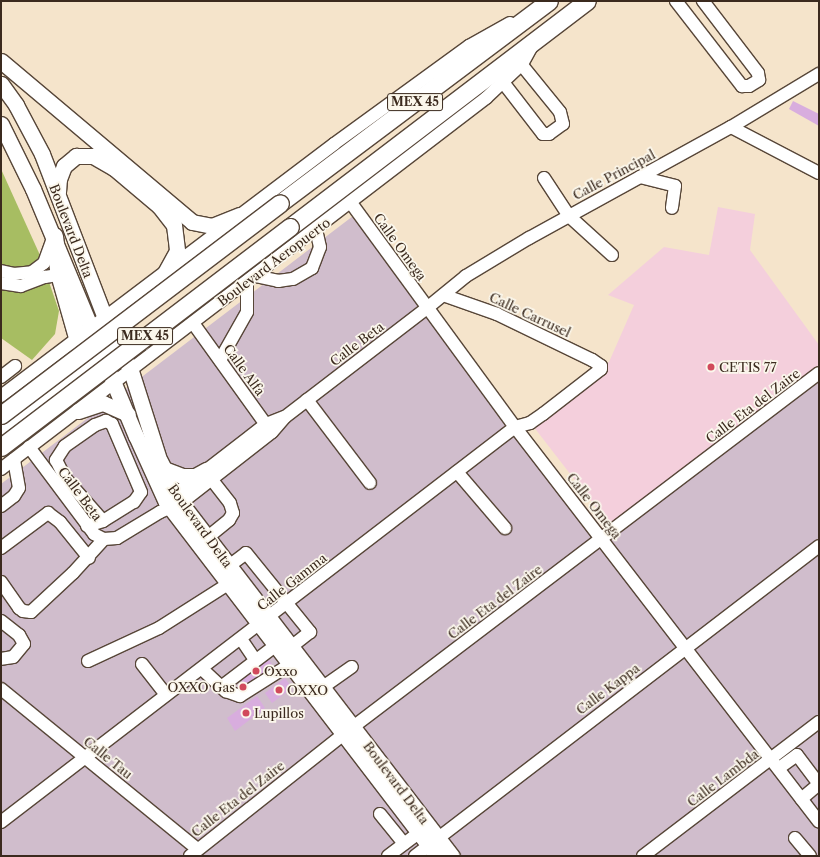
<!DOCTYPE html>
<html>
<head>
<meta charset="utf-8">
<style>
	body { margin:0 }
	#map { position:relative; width:820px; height:857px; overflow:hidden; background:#f5e4cb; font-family:"Libre Caslon Text",serif }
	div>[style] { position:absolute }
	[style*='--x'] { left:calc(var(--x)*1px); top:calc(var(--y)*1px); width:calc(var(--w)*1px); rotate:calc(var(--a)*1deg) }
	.built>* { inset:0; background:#f4cfdc }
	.industrial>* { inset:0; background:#d0bdcc }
	.green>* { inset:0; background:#a7bd62 }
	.building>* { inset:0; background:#d8adde }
	.roads { filter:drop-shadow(1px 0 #574638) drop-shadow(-1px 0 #574638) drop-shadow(0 1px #574638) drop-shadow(0 -1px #574638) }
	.minor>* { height:12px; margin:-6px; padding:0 6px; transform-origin:6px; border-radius:6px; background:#fff }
	.major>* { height:15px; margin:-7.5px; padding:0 7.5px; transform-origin:7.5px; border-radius:7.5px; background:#fff }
	.highway>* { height:17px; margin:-8.5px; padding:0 8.5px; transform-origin:8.5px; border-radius:8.5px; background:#fff }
	.bridges { filter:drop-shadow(1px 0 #574638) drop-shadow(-1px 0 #574638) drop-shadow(0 1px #574638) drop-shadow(0 -1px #574638) }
	.highway-bridge>* { height:17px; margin:-8.5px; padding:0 8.5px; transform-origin:8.5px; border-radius:8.5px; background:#fff }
	.dots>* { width:11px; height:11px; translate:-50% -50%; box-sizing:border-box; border:2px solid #fbf7ec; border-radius:50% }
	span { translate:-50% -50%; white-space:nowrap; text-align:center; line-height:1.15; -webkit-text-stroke:3.5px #fbf7ec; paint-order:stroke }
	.shield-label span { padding:1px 3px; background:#fbf7ec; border:1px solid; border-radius:3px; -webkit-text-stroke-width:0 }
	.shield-label { font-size:12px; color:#3b2a1e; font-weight:700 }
	.street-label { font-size:13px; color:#3b2a1e }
	.poi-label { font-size:13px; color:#3b2a1e }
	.left { translate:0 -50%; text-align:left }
	.right { translate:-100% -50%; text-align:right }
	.frame { position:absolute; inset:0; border:2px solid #3b2a1e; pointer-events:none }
</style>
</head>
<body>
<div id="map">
	<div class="built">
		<div style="clip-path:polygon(718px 207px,755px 214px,750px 250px,819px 345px,819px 365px,609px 524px,533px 426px,609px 362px,634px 305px,608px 295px,664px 247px,709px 255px)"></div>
	</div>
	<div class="industrial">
		<div style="clip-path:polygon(357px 213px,604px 530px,819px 373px,819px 856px,1px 855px,1px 484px)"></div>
	</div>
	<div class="green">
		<div style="clip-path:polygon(1px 169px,39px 253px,59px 311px,55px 334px,32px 360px,1px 338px)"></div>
	</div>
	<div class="building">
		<div style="clip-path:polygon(793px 101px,819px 114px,819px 126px,789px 109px)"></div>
		<div style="clip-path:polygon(267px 657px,273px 666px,246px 686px,239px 677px)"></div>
		<div style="clip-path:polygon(285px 678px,292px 688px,272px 703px,265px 693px)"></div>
		<div style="clip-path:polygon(257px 696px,265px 708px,235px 731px,227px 718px)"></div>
	</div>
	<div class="roads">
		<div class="minor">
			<div style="--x:676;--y:1;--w:108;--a:52.2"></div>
			<div style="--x:742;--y:86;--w:7;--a:0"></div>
			<div style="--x:749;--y:86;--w:12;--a:-31"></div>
			<div style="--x:759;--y:80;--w:7;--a:-98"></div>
			<div style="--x:758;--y:73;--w:91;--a:-127.4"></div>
			<div style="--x:499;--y:77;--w:72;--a:52.3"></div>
			<div style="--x:543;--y:134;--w:6;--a:0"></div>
			<div style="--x:549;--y:134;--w:17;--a:-36"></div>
			<div style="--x:563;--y:124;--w:12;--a:-104"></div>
			<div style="--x:560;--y:112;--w:68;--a:-129.1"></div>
			<div style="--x:731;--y:127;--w:99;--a:27.6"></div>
			<div style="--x:640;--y:177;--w:36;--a:14"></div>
			<div style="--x:675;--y:186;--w:22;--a:98"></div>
			<div style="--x:544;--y:178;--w:45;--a:56.7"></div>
			<div style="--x:569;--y:216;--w:58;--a:42.2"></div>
			<div style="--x:351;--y:203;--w:278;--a:53.8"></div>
			<div style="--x:515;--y:427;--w:498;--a:52.4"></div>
			<div style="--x:1;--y:271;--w:13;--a:13"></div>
			<div style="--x:14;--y:274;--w:18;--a:-6"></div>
			<div style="--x:32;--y:272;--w:15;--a:-37"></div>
			<div style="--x:44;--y:263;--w:23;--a:-70"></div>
			<div style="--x:255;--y:276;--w:24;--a:12"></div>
			<div style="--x:278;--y:281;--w:15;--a:-8"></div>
			<div style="--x:293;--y:279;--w:22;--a:-30"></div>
			<div style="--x:312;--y:268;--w:22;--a:-69"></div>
			<div style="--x:320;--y:247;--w:18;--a:-103"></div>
			<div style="--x:1;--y:283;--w:20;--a:9"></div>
			<div style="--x:21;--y:286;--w:26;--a:-21"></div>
			<div style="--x:45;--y:277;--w:20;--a:-9"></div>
			<div style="--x:126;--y:315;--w:14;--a:90"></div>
			<div style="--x:126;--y:329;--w:12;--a:59"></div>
			<div style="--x:132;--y:339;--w:13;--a:23"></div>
			<div style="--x:193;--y:323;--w:132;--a:54.3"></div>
			<div style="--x:220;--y:360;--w:55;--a:-60.6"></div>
			<div style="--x:247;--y:312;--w:30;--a:-90"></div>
			<div style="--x:1;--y:377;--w:18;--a:-38"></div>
			<div style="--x:1;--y:396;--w:418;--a:-37.1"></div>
			<div style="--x:334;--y:144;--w:167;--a:-36"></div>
			<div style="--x:469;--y:46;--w:47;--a:-29.3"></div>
			<div style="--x:307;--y:400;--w:104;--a:52.8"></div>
			<div style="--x:29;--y:447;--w:109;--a:53.2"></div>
			<div style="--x:94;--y:534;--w:11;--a:27"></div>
			<div style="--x:104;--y:539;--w:13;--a:-4"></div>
			<div style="--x:117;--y:538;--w:50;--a:-31.2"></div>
			<div style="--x:160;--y:512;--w:23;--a:-23"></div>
			<div style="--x:181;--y:503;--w:115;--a:-38"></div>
			<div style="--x:272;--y:432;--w:20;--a:-49"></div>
			<div style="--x:285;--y:417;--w:179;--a:-37.5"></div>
			<div style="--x:427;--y:308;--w:50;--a:-39.4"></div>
			<div style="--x:466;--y:276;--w:74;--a:-31.1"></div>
			<div style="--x:529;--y:238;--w:230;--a:-28.8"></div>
			<div style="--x:731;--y:127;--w:103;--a:-31.1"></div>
			<div style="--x:1;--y:469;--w:611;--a:-37.41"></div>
			<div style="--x:486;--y:98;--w:50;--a:-43.4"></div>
			<div style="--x:522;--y:64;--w:23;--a:-61"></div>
			<div style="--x:457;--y:472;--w:74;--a:49.4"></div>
			<div style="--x:169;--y:499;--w:123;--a:-37.7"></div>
			<div style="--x:266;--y:424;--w:19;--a:-21"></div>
			<div style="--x:1;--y:506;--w:16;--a:-38"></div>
			<div style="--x:14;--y:496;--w:9;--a:-58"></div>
			<div style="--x:19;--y:488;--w:29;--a:-100"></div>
			<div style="--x:87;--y:526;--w:17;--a:-17"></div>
			<div style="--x:103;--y:521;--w:36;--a:-32"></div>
			<div style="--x:134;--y:502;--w:12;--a:-55"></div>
			<div style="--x:141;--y:492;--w:74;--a:-113.1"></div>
			<div style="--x:112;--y:424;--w:7;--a:-153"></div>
			<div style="--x:106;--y:421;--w:12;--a:160"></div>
			<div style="--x:95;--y:425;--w:37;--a:145"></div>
			<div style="--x:65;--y:446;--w:17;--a:123"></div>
			<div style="--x:56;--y:460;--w:20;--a:63"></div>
			<div style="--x:65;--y:478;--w:57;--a:48.5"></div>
			<div style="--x:208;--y:537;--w:27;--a:-39"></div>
			<div style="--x:229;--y:520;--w:8;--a:-60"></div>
			<div style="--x:233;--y:513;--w:10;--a:-107"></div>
			<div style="--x:230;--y:503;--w:31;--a:-128"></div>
			<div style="--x:1;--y:548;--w:59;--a:-36.7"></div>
			<div style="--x:48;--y:513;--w:15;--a:37"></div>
			<div style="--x:60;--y:522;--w:46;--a:51.1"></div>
			<div style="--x:229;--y:566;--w:21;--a:-37"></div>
			<div style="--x:246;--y:553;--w:102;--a:51"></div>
			<div style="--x:310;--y:632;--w:23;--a:142"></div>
			<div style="--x:1;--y:582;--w:32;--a:55"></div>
			<div style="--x:19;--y:608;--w:5;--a:37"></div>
			<div style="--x:23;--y:611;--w:8;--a:7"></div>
			<div style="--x:31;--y:612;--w:57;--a:-42.9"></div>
			<div style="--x:73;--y:573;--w:46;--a:-47.6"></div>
			<div style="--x:1;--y:621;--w:23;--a:38"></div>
			<div style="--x:19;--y:635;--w:10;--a:61"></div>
			<div style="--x:24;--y:644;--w:17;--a:130"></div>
			<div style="--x:13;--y:657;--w:12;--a:171"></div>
			<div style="--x:241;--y:639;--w:25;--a:56"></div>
			<div style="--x:88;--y:661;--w:78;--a:-24.9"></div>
			<div style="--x:159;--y:628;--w:82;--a:-32.5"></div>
			<div style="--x:142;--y:664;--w:39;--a:52"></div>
			<div style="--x:202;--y:669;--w:33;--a:43"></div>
			<div style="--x:226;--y:691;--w:15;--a:20"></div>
			<div style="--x:240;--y:696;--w:58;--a:-32.3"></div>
			<div style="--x:221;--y:687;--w:68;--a:-37.2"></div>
			<div style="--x:323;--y:687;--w:35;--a:-35"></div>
			<div style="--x:1;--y:689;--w:253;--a:39.2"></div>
			<div style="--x:779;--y:768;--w:22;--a:-36"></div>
			<div style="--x:797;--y:755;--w:36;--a:53"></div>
			<div style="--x:819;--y:784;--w:23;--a:140"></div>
			<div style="--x:380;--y:814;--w:38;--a:51"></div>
			<div style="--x:1;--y:822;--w:648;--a:-37.54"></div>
			<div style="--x:515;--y:427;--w:16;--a:-15"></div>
			<div style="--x:530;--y:423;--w:16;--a:-35"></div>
			<div style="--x:543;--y:414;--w:73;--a:-37.8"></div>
			<div style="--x:601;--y:369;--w:3;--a:-90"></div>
			<div style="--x:601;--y:366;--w:11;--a:-146"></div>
			<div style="--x:592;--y:360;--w:106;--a:-154.2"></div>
			<div style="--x:497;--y:314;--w:57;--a:-160.6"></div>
			<div style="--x:795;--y:838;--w:23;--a:50"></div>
			<div style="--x:190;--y:856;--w:208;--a:-38.4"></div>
			<div style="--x:353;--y:727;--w:585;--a:-37.22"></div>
			<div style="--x:388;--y:856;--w:38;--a:-37"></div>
			<div style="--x:415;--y:856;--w:509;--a:-37.5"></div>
			<div style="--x:643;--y:856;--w:221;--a:-37.3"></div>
		</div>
		<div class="major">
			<div style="--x:1;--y:61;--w:250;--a:40.1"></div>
			<div style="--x:192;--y:222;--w:20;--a:11"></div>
			<div style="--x:212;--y:226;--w:29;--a:-22"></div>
			<div style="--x:1;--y:84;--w:26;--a:54"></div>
			<div style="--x:16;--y:105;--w:55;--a:62"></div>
			<div style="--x:42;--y:154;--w:190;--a:69"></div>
			<div style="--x:110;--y:331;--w:45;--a:62.3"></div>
			<div style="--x:131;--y:371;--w:112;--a:72.4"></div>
			<div style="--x:165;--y:478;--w:30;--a:57"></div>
			<div style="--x:181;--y:503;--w:445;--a:52.5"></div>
			<div style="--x:1;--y:124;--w:72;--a:63.8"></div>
			<div style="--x:33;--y:189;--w:268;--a:67.4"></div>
			<div style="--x:136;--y:436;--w:72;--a:65.6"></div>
			<div style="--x:166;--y:502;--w:446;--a:52.6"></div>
			<div style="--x:58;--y:192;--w:13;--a:-86"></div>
			<div style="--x:59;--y:179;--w:14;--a:-69"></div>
			<div style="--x:64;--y:166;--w:16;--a:-40"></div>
			<div style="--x:76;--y:156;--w:17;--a:0"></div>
			<div style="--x:93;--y:156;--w:24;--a:30"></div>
			<div style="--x:114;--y:168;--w:59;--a:40.2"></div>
			<div style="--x:159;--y:206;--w:24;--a:52"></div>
			<div style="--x:174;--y:225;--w:26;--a:83"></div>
			<div style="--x:177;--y:251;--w:25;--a:119"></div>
			<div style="--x:78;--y:411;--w:26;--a:-18"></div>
			<div style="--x:103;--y:403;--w:27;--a:24"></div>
			<div style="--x:160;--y:461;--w:9;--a:63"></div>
			<div style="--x:164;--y:469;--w:19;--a:21"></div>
			<div style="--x:182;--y:476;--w:13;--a:0"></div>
			<div style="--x:195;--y:476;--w:13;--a:-29"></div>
		</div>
		<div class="highway">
			<div style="--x:280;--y:203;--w:336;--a:-36.9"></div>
			<div style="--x:290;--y:227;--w:373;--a:-37.3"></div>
			<div style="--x:54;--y:236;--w:38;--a:83"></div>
			<div style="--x:59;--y:274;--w:95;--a:74.1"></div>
			<div style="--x:1;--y:430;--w:126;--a:-37"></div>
			<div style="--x:102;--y:354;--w:13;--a:-58"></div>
			<div style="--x:109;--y:343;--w:12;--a:-85"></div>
		</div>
	</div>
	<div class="bridges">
		<div class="highway-bridge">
			<div style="--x:1;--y:415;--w:350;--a:-37.2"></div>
			<div style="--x:1;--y:447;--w:363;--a:-37.3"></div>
		</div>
	</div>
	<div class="dots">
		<div style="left:711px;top:367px;background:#d1495b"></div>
		<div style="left:256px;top:671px;background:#d1495b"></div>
		<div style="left:243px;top:687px;background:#d1495b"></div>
		<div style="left:279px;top:690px;background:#d1495b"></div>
		<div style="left:246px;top:713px;background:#d1495b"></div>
	</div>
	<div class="shield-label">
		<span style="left:415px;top:102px">MEX 45</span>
		<span style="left:145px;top:336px">MEX 45</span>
	</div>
	<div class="street-label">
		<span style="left:614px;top:175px;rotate:-28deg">Calle Principal</span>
		<span style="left:71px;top:231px;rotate:69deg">Boulevard Delta</span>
		<span style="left:400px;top:247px;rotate:54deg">Calle Omega</span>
		<span style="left:274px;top:262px;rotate:-37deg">Boulevard Aeropuerto</span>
		<span style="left:530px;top:315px;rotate:25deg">Calle Carrusel</span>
		<span style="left:357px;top:344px;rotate:-37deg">Calle Beta</span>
		<span style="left:244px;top:370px;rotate:54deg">Calle Alfa</span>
		<span style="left:753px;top:406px;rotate:-37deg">Calle Eta del Zaire</span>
		<span style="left:80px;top:494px;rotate:53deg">Calle Beta</span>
		<span style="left:594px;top:506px;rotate:52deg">Calle Omega</span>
		<span style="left:200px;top:526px;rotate:54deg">Boulevard Delta</span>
		<span style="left:292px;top:582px;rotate:-38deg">Calle Gamma</span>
		<span style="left:495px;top:602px;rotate:-37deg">Calle Eta del Zaire</span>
		<span style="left:608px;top:689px;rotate:-37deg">Calle Kappa</span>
		<span style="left:108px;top:758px;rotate:39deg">Calle Tau</span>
		<span style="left:723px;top:778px;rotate:-37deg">Calle Lambda</span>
		<span style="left:396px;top:783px;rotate:53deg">Boulevard Delta</span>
		<span style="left:238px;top:799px;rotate:-38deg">Calle Eta del Zaire</span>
	</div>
	<div class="poi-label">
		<span class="left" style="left:719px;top:367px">CETIS 77</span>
		<span class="left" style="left:264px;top:671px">Oxxo</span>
		<span class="right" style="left:235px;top:687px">OXXO Gas</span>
		<span class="left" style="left:287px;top:690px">OXXO</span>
		<span class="left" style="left:254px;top:713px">Lupillos</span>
	</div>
	<div class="frame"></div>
</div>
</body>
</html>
